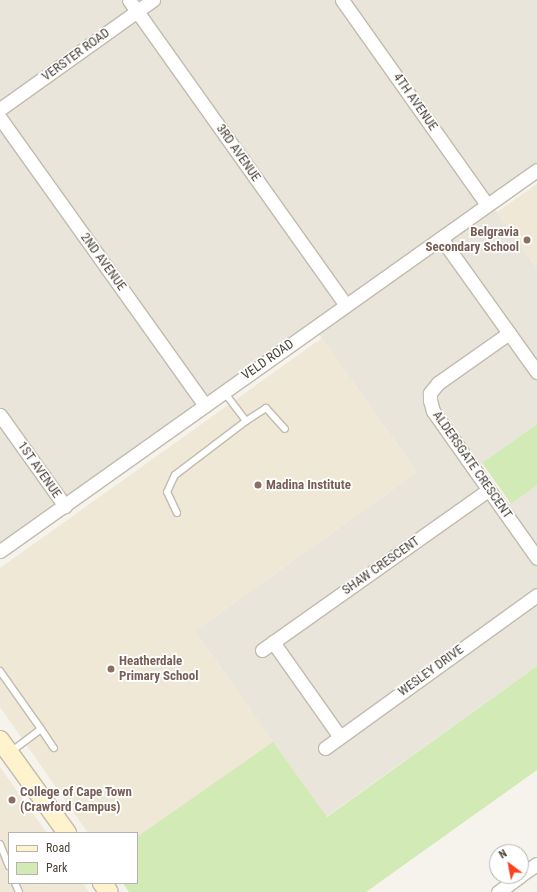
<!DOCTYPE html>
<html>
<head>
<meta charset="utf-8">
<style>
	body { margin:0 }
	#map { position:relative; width:537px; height:892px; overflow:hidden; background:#f6f3ec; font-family:"Roboto Condensed",sans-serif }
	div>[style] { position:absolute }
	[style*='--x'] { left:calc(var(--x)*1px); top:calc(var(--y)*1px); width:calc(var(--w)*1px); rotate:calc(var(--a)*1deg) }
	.residential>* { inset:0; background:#eae5da }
	.education>* { inset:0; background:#efe8d6 }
	.green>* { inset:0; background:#d2eab5 }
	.roads { filter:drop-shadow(1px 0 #c2bbae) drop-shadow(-1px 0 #c2bbae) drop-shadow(0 1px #c2bbae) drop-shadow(0 -1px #c2bbae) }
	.lane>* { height:6px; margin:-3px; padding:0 3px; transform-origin:3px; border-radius:3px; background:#fff }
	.street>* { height:13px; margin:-6.5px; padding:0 6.5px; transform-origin:6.5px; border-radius:6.5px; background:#fff }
	.secondary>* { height:18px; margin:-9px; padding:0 9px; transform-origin:9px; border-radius:9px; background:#fff3cd }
	.dots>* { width:11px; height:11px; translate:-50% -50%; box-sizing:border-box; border:2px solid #fff; border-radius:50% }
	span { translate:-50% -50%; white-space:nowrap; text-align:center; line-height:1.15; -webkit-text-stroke:3.5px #fff; paint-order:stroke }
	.street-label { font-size:13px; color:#4b4439 }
	.education-label { font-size:13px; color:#785e54; font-weight:700 }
	.right { translate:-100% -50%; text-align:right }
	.left { translate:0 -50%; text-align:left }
	.legend { position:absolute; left:8px; top:832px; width:130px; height:52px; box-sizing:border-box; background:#fff; border:1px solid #b7b4b0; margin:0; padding:5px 7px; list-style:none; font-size:12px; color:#4b4439 }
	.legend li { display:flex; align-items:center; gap:8px; height:20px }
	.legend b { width:20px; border:1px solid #b7b4b0 }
	.north { position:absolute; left:489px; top:844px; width:40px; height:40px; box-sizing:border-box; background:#fff; border:1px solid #b7b4b0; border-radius:50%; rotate:328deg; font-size:11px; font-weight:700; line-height:16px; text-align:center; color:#4b4439 }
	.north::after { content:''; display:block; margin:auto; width:14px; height:18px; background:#fc3f1d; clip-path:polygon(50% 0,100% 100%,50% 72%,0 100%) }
</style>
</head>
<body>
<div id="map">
	<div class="residential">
		<div style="clip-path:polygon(0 0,537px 0,537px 168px,490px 202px,537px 268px,537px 424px,475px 468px,503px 509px,537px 485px,537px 666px,326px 817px,195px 631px,417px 472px,314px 327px,0 549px)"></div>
	</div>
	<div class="education">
		<div style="clip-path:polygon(537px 184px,537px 268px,497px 212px)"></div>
		<div style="clip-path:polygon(322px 338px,417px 472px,195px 631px,375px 886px,366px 892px,129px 892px,123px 883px,137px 883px,137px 833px,88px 833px,0 707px,0 568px)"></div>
		<div style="clip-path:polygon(0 767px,47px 833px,9px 833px,9px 883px,83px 883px,89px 892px,0 892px)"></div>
	</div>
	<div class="green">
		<div style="clip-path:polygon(537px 424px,537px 485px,511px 504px,482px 463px)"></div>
		<div style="clip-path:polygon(537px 666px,537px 770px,366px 892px,129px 892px,123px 883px,137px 883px,137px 837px,273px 742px,327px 817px)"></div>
	</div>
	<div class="roads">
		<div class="lane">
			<div style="--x:246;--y:421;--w:24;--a:-33"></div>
			<div style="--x:266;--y:408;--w:28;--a:48"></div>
			<div style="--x:177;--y:513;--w:23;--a:-115"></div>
			<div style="--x:167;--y:492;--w:19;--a:-65"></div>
			<div style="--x:175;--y:475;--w:89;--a:-37.3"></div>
			<div style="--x:246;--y:421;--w:36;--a:-127"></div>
			<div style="--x:0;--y:671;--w:71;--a:54.7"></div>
			<div style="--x:41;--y:729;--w:38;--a:143"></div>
			<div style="--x:41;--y:729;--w:23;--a:56"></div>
			<div style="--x:0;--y:844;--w:24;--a:68"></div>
			<div style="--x:15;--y:883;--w:10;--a:66"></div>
		</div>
		<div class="street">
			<div style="--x:129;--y:0;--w:374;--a:54.6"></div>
			<div style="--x:342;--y:0;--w:251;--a:54.7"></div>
			<div style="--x:0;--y:109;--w:188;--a:-35.5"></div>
			<div style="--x:0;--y:118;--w:353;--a:54.5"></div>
			<div style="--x:441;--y:238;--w:165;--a:54.4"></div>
			<div style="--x:509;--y:333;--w:87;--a:144.8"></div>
			<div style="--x:438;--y:383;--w:13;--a:129"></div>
			<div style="--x:430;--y:393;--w:7;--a:90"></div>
			<div style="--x:430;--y:400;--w:11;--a:75"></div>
			<div style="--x:433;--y:411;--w:180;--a:54.7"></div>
			<div style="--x:0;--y:415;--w:112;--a:54.5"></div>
			<div style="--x:0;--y:551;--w:658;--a:-35.36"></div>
			<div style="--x:273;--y:642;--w:116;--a:54.8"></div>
			<div style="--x:262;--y:650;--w:277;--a:-35.3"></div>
			<div style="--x:325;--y:748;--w:261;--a:-35.8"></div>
			<div style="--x:521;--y:875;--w:19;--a:-35"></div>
			<div style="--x:498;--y:892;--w:27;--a:-36"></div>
		</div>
		<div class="secondary">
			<div style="--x:0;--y:740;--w:115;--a:54.2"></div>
			<div style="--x:102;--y:883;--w:11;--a:52"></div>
		</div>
	</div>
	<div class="dots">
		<div style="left:527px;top:240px;background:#8d6e63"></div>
		<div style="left:258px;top:485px;background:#8d6e63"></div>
		<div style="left:111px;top:669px;background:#8d6e63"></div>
		<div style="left:12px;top:800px;background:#8d6e63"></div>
	</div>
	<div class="street-label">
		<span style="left:76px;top:55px;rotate:-36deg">VERSTER ROAD</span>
		<span style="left:415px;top:102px;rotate:55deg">4TH AVENUE</span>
		<span style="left:238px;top:153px;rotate:55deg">3RD AVENUE</span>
		<span style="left:103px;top:262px;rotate:54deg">2ND AVENUE</span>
		<span style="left:268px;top:360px;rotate:-35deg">VELD ROAD</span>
		<span style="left:472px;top:465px;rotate:55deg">ALDERSGATE CRESCENT</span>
		<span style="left:39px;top:470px;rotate:55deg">1ST AVENUE</span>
		<span style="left:381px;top:566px;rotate:-35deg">SHAW CRESCENT</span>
		<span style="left:431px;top:671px;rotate:-36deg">WESLEY DRIVE</span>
	</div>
	<div class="education-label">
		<span class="right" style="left:519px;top:240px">Belgravia<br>Secondary School</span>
		<span class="left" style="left:266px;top:485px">Madina Institute</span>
		<span class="left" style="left:119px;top:669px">Heatherdale<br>Primary School</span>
		<span class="left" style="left:20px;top:800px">College of Cape Town<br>(Crawford Campus)</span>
	</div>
	<ul class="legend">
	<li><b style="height:5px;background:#fff3cd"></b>Road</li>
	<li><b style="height:11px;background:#d2eab5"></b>Park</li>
	</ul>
	<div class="north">N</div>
</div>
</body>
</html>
